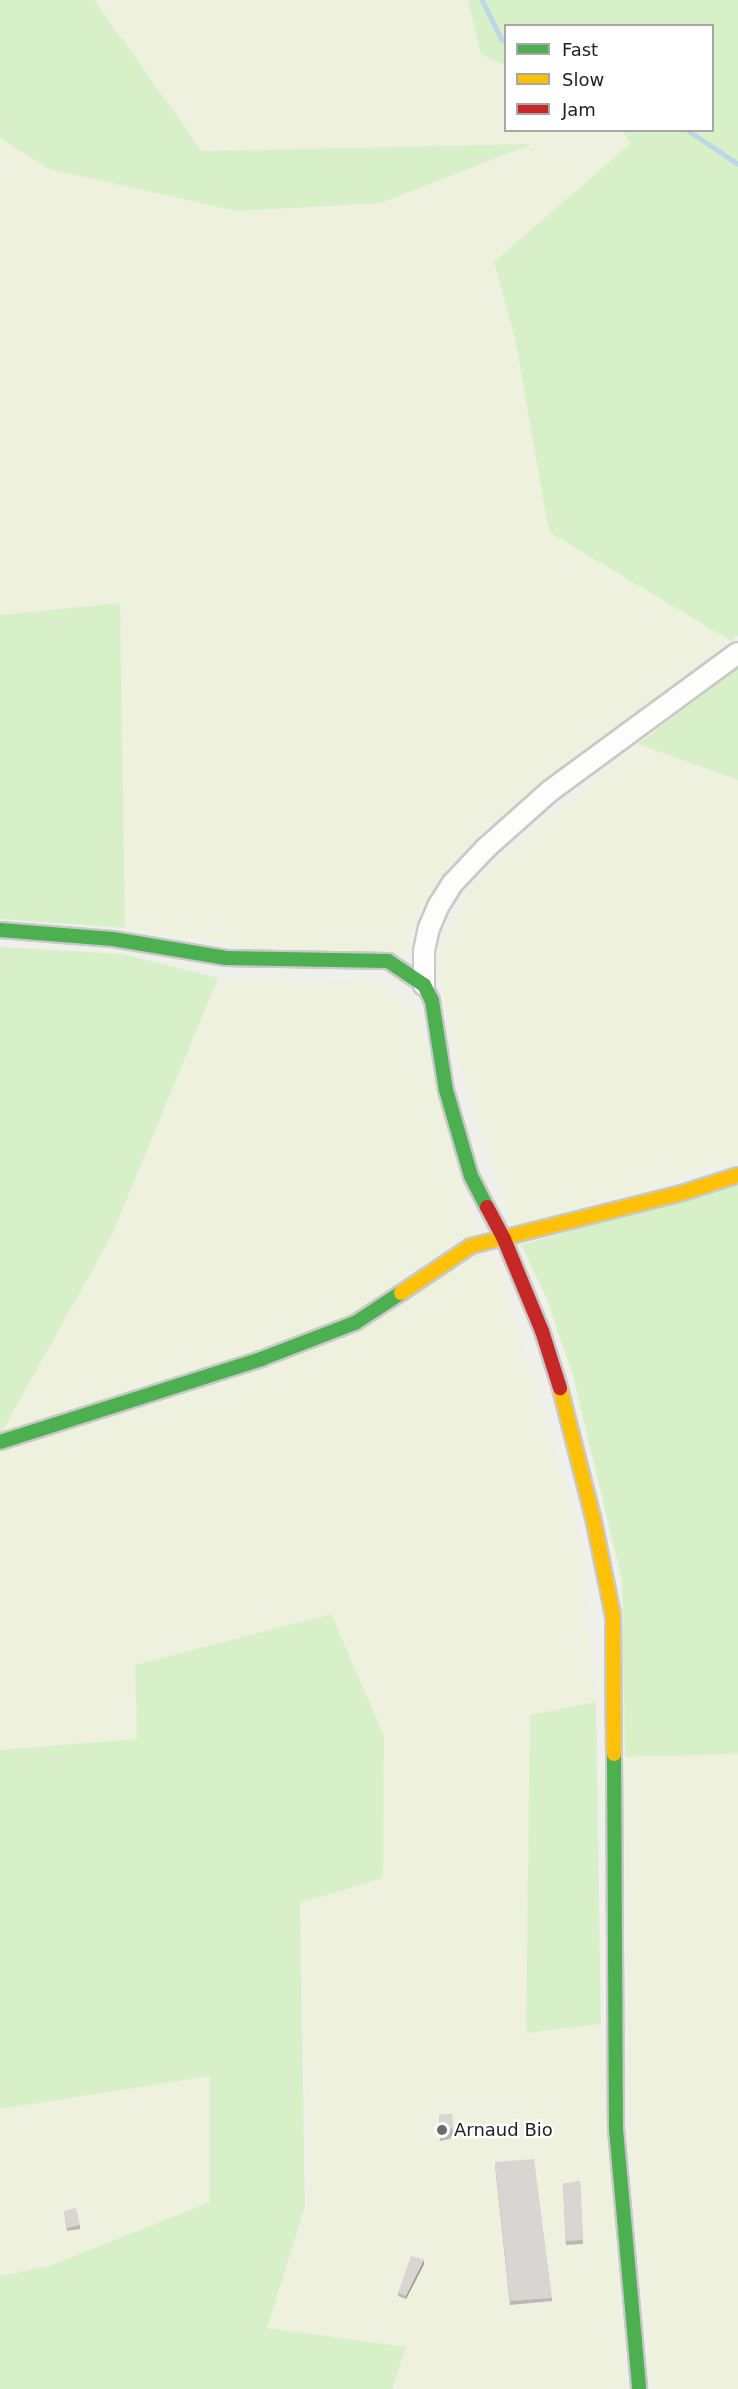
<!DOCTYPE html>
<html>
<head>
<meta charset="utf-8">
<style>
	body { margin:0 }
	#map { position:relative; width:738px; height:2389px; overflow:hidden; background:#f0f0eb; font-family:"DejaVu Sans",sans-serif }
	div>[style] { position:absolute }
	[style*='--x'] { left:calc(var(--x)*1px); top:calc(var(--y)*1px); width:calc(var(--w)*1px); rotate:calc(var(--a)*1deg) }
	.farmland>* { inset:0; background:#edf1de }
	.grass>* { inset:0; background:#d7f0c8 }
	.stream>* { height:5px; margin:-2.5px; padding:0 2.5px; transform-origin:2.5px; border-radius:2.5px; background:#bcd7e5 }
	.roads { filter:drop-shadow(2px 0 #c9c9c7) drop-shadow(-2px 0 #c9c9c7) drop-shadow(0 2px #c9c9c7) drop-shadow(0 -2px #c9c9c7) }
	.street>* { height:20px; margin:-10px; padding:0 10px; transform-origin:10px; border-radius:10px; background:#fdfdfc }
	.fast>* { height:14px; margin:-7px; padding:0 7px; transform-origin:7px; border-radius:7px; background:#4caf50 }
	.slow>* { height:14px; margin:-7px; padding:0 7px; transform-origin:7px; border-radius:7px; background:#ffc107 }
	.jam>* { height:14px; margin:-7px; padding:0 7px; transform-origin:7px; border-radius:7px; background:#c62828 }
	.wall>* { inset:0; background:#b9b8b5 }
	.shaded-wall>* { inset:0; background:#969693 }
	.building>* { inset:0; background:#d7d6d2 }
	.dots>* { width:16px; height:16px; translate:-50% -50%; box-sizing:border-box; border:3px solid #fff; border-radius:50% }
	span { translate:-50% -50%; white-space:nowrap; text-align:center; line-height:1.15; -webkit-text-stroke:4.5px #fff; paint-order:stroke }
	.poi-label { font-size:18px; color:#222 }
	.left { translate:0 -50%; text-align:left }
	.legend { position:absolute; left:504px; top:24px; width:210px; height:108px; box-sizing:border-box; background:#fff; border:2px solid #a7a7a7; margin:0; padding:8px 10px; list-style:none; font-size:18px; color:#222 }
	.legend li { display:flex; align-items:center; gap:12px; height:30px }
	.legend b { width:30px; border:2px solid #a7a7a7 }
</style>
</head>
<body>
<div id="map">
	<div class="farmland">
		<div style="clip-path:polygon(94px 0,468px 0,481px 54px,505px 65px,506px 130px,622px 131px,631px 143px,494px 263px,515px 337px,549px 532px,731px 641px,515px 806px,448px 874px,417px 913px,407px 955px,272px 951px,125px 928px,120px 603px,0 615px,0 138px,49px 169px,530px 144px,202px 151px)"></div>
		<div style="clip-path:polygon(638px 744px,738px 780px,738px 1159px,513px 1228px,457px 1054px,435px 963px,473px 883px)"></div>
		<div style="clip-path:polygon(218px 978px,377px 983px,418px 1017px,469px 1212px,489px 1256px,493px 1254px,578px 1528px,596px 1702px,530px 1715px,527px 2033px,601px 2024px,626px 2389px,392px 2389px,405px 2347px,267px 2329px,309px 2198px,300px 1903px,137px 1739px,0 1750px,0 1435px,112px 1235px)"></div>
		<div style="clip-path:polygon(738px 1754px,738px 2389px,652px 2389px,628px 2123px,625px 1757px)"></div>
		<div style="clip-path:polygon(210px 2076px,210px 2202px,49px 2266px,0 2276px,0 2109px)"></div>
	</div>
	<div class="grass">
		<div style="clip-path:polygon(0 0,94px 0,202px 151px,532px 144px,381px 203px,236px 211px,49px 169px,0 138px)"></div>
		<div style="clip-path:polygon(468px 0,738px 0,738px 635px,731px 641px,549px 532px,515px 338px,494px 262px,631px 143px,622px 131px,712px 130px,712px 26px,506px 26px,505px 65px,481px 54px)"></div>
		<div style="clip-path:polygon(120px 603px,125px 928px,0 919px,0 615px)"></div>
		<div style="clip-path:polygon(738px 668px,738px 780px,638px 744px)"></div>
		<div style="clip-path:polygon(0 947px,122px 954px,218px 978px,112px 1235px,0 1435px)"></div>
		<div style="clip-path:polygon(738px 1184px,738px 1754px,625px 1757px,622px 1580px,573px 1376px,546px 1297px,521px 1245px)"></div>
		<div style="clip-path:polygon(331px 1614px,384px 1736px,383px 1878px,300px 1903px,305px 2207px,267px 2328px,406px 2347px,392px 2389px,0 2389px,0 2276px,49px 2266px,210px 2202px,210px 2076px,0 2109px,0 1750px,137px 1739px,135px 1665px)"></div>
		<div style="clip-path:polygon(596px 1702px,601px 2024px,526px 2033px,530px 1715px)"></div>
	</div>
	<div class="stream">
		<div style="--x:482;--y:0;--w:43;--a:64"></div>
		<div style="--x:501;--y:39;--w:6;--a:31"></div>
		<div style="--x:687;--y:130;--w:61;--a:33.7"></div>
	</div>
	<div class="roads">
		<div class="street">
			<div style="--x:424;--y:985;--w:34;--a:-90"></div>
			<div style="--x:424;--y:951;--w:24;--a:-78"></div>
			<div style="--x:429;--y:928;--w:25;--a:-67"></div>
			<div style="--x:439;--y:905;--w:25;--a:-58"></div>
			<div style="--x:452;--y:884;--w:50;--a:-46.6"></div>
			<div style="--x:486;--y:848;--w:86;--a:-41.7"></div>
			<div style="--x:550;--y:791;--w:233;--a:-36.3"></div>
		</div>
		<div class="fast">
			<div style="--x:0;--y:930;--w:113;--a:4.6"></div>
			<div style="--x:113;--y:939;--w:115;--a:9.5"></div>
			<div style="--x:226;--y:958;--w:162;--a:1.1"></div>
			<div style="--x:388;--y:961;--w:43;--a:33.7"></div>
			<div style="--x:424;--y:985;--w:18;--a:63"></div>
			<div style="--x:432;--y:1001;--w:90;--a:81.1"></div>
			<div style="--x:446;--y:1090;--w:90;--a:73.8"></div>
			<div style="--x:471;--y:1176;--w:35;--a:63"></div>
			<div style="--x:0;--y:1442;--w:274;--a:-17.6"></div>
			<div style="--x:261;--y:1359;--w:101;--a:-21"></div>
			<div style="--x:355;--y:1323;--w:55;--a:-33.1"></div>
			<div style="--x:614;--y:1754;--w:375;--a:89.7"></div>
			<div style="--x:616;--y:2129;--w:261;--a:84.9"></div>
		</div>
		<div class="slow">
			<div style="--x:401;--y:1293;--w:84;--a:-33.9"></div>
			<div style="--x:471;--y:1246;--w:218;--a:-14.1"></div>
			<div style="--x:682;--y:1193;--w:59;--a:-17.8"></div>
			<div style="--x:560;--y:1388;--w:133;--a:75.7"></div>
			<div style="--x:593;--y:1517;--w:100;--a:78.5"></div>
			<div style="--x:613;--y:1615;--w:139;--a:89.6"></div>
		</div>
		<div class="jam">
			<div style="--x:487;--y:1207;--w:36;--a:62"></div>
			<div style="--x:504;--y:1239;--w:100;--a:67.6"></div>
			<div style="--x:542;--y:1331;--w:60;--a:72.5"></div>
		</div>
	</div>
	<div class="wall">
		<div style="clip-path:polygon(452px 2114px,453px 2138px,440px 2141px,439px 2115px)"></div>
		<div style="clip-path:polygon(495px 2165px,552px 2298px,552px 2301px,510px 2305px)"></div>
		<div style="clip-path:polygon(580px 2181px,583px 2244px,566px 2245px,563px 2184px)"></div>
		<div style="clip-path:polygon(64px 2211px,80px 2225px,80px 2229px,67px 2231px)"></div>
		<div style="clip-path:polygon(424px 2264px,406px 2299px,398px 2296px,398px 2293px)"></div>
	</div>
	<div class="shaded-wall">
		<div style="clip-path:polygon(424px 2260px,424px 2264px,406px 2299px,406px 2296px)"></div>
	</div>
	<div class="building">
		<div style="clip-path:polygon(452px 2114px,453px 2128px,440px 2130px,439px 2115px)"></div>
		<div style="clip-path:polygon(534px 2159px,552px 2298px,510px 2301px,495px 2162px)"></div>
		<div style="clip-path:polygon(580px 2181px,583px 2240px,566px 2241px,563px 2184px)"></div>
		<div style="clip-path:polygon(76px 2208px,80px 2225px,67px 2228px,64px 2211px)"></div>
		<div style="clip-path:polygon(411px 2256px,424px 2260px,406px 2296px,398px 2293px)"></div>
	</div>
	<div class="dots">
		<div style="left:442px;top:2130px;background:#6a6a68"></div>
	</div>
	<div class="poi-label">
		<span class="left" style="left:454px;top:2130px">Arnaud Bio</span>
	</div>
	<ul class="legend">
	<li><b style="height:8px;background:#4caf50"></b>Fast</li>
	<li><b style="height:8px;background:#ffc107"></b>Slow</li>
	<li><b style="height:8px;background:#c62828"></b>Jam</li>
	</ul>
</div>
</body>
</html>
